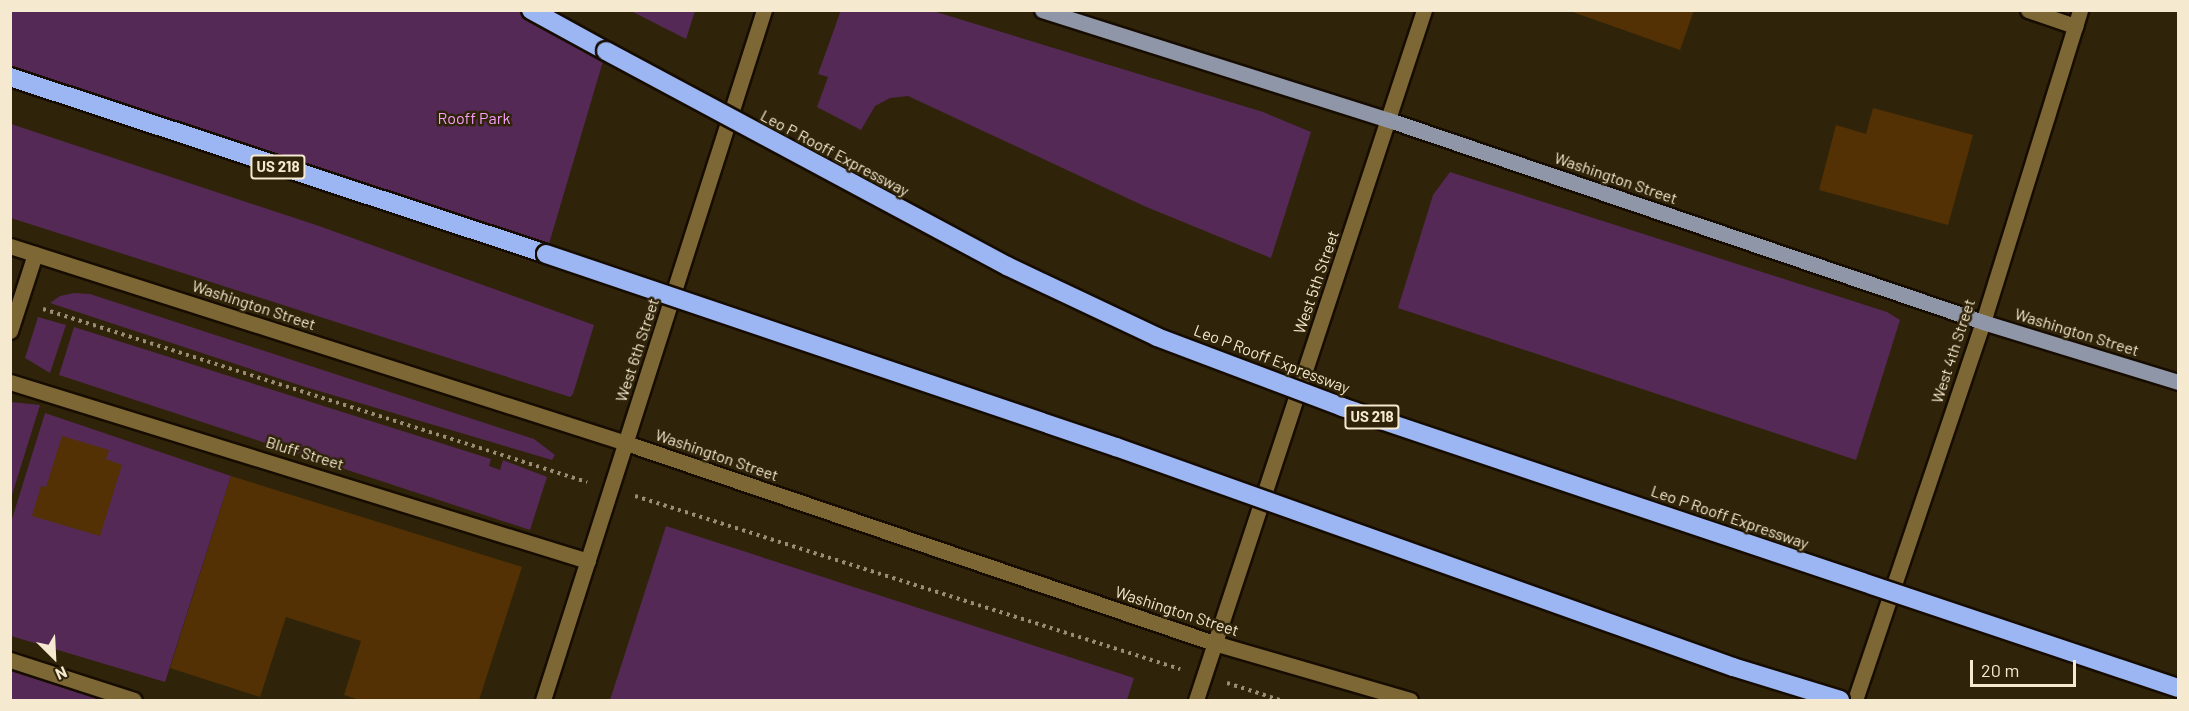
<!DOCTYPE html>
<html>
<head>
<meta charset="utf-8">
<style>
	body { margin:0 }
	#map { position:relative; width:2189px; height:711px; overflow:hidden; background:#2f2409; font-family:Barlow,sans-serif }
	div>[style] { position:absolute }
	[style*='--x'] { left:calc(var(--x)*1px); top:calc(var(--y)*1px); width:calc(var(--w)*1px); rotate:calc(var(--a)*1deg) }
	.green>* { inset:0; background:#542955 }
	.building>* { inset:0; background:#533104 }
	.path>* { height:4px; margin-top:-2px; transform-origin:0; background:repeating-linear-gradient(90deg,#998e73 0 3px,transparent 0 7.5px) }
	.roads { filter:drop-shadow(2px 0 #170c00) drop-shadow(-2px 0 #170c00) drop-shadow(0 2px #170c00) drop-shadow(0 -2px #170c00) }
	.service>* { height:15px; margin:-7.5px; padding:0 7.5px; transform-origin:7.5px; border-radius:7.5px; background:#7c6735 }
	.minor>* { height:15px; margin:-7.5px; padding:0 7.5px; transform-origin:7.5px; border-radius:7.5px; background:#7c6735 }
	.tertiary>* { height:15px; margin:-7.5px; padding:0 7.5px; transform-origin:7.5px; border-radius:7.5px; background:#7c6735 }
	.secondary>* { height:15px; margin:-7.5px; padding:0 7.5px; transform-origin:7.5px; border-radius:7.5px; background:#7c6735 }
	.primary>* { height:15px; margin:-7.5px; padding:0 7.5px; transform-origin:7.5px; border-radius:7.5px; background:#8f96a8 }
	.motorway>* { height:18px; margin:-9px; padding:0 9px; transform-origin:9px; border-radius:9px; background:#9cb6f4 }
	.bridges { filter:drop-shadow(2px 0 #170c00) drop-shadow(-2px 0 #170c00) drop-shadow(0 2px #170c00) drop-shadow(0 -2px #170c00) }
	.motorway-bridge>* { height:18px; margin:-9px; padding:0 9px; transform-origin:9px; border-radius:9px; background:#9cb6f4 }
	span { translate:-50% -50%; white-space:nowrap; text-align:center; line-height:1.15; -webkit-text-stroke:5px #2f2409; paint-order:stroke }
	.shield-label span { padding:2px 4px; background:#2f2409; border:2px solid; border-radius:4px; -webkit-text-stroke-width:0 }
	.shield-label { font-size:15px; color:#f5e9cf; font-weight:700 }
	.park-label { font-size:16px; color:#f79ff8 }
	.street-label { font-size:16px; color:#f5e9cf }
	.frame { position:absolute; inset:0; border:12px solid #f5e9cf; pointer-events:none }
	.north { position:absolute; left:24px; top:627px; width:60px; height:60px; -webkit-text-stroke:4px #2f2409; paint-order:stroke; rotate:156deg; font-size:16px; font-weight:700; line-height:24px; text-align:center; color:#f5e9cf }
	.north::after { content:''; display:block; margin:auto; width:21px; height:27px; background:#f5e9cf; clip-path:polygon(50% 0,100% 100%,50% 72%,0 100%) }
	.scale { position:absolute; left:1970px; top:660px; width:106px; height:27px; box-sizing:border-box; border:3px solid #f5e9cf; border-top:0; padding-left:8px; font-size:18px; line-height:21px; white-space:nowrap; color:#f5e9cf; -webkit-text-stroke:4px #2f2409; paint-order:stroke }
</style>
</head>
<body>
<div id="map">
	<div class="green">
		<div style="clip-path:polygon(11px 10px,531px 11px,606px 51px,546px 254px,11px 80px)"></div>
		<div style="clip-path:polygon(841px 10px,933px 11px,1263px 112px,1311px 132px,1271px 258px,1144px 206px,908px 96px,890px 98px,875px 106px,861px 130px,817px 107px,828px 77px,818px 74px)"></div>
		<div style="clip-path:polygon(631px 11px,695px 11px,686px 39px)"></div>
		<div style="clip-path:polygon(11px 124px,319px 226px,594px 325px,573px 394px,570px 397px,11px 218px)"></div>
		<div style="clip-path:polygon(1450px 172px,1887px 312px,1900px 320px,1856px 460px,1398px 308px,1433px 195px)"></div>
		<div style="clip-path:polygon(74px 293px,90px 294px,534px 439px,555px 455px,552px 460px,302px 386px,50px 303px,60px 296px)"></div>
		<div style="clip-path:polygon(38px 317px,66px 325px,50px 373px,25px 358px)"></div>
		<div style="clip-path:polygon(74px 327px,491px 459px,489px 466px,500px 470px,503px 460px,547px 477px,530px 530px,59px 375px)"></div>
		<div style="clip-path:polygon(11px 402px,40px 405px,11px 498px,10px 405px)"></div>
		<div style="clip-path:polygon(45px 413px,231px 476px,165px 682px,11px 636px,11px 522px)"></div>
		<div style="clip-path:polygon(666px 526px,1134px 678px,1127px 700px,610px 700px)"></div>
		<div style="clip-path:polygon(11px 671px,102px 700px,11px 700px)"></div>
	</div>
	<div class="building">
		<div style="clip-path:polygon(1567px 10px,1694px 10px,1680px 50px)"></div>
		<div style="clip-path:polygon(1873px 108px,1973px 135px,1948px 225px,1819px 190px,1836px 125px,1866px 134px)"></div>
		<div style="clip-path:polygon(62px 436px,109px 450px,106px 459px,122px 465px,100px 536px,32px 516px,41px 486px,46px 487px)"></div>
		<div style="clip-path:polygon(231px 476px,522px 567px,479px 700px,360px 700px,344px 695px,361px 641px,286px 617px,260px 697px,170px 668px)"></div>
	</div>
	<div class="path">
		<div style="--x:43;--y:309;--w:571;--a:17.64"></div>
		<div style="--x:635;--y:496;--w:572;--a:17.61"></div>
		<div style="--x:1227;--y:683;--w:56;--a:17.8"></div>
	</div>
	<div class="roads">
		<div class="service">
			<div style="--x:2028;--y:10;--w:50;--a:18.8"></div>
			<div style="--x:10;--y:660;--w:130;--a:17.9"></div>
		</div>
		<div class="minor">
			<div style="--x:10;--y:331;--w:81;--a:-72"></div>
			<div style="--x:10;--y:382;--w:605;--a:17.21"></div>
		</div>
		<div class="tertiary">
			<div style="--x:10;--y:246;--w:647;--a:17.73"></div>
			<div style="--x:626;--y:443;--w:621;--a:18.79"></div>
			<div style="--x:1214;--y:643;--w:204;--a:16.2"></div>
			<div style="--x:1855;--y:700;--w:399;--a:-71.3"></div>
			<div style="--x:1983;--y:322;--w:327;--a:-72.7"></div>
		</div>
		<div class="secondary">
			<div style="--x:543;--y:700;--w:725;--a:-72.24"></div>
			<div style="--x:1196;--y:700;--w:727;--a:-71.71"></div>
		</div>
		<div class="primary">
			<div style="--x:1042;--y:10;--w:364;--a:17.6"></div>
			<div style="--x:1389;--y:120;--w:627;--a:18.78"></div>
			<div style="--x:1983;--y:322;--w:204;--a:17.1"></div>
		</div>
		<div class="motorway">
			<div style="--x:531;--y:10;--w:85;--a:28.7"></div>
			<div style="--x:10;--y:77;--w:564;--a:18.27"></div>
		</div>
	</div>
	<div class="bridges">
		<div class="motorway-bridge">
			<div style="--x:606;--y:51;--w:455;--a:28.2"></div>
			<div style="--x:1007;--y:266;--w:166;--a:25.3"></div>
			<div style="--x:1157;--y:337;--w:198;--a:20.7"></div>
			<div style="--x:1342;--y:407;--w:882;--a:18.58"></div>
			<div style="--x:546;--y:254;--w:602;--a:18.71"></div>
			<div style="--x:1116;--y:447;--w:655;--a:19.62"></div>
			<div style="--x:1733;--y:667;--w:112;--a:17.1"></div>
		</div>
	</div>
	<div class="shield-label">
		<span style="left:278px;top:167px">US 218</span>
		<span style="left:1372px;top:417px">US 218</span>
	</div>
	<div class="park-label">
		<span style="left:474px;top:118px">Rooff Park</span>
	</div>
	<div class="street-label">
		<span style="left:835px;top:153px;rotate:28deg">Leo P Rooff Expressway</span>
		<span style="left:1616px;top:178px;rotate:19deg">Washington Street</span>
		<span style="left:1316px;top:282px;rotate:-71deg">West 5th Street</span>
		<span style="left:254px;top:305px;rotate:18deg">Washington Street</span>
		<span style="left:2077px;top:332px;rotate:17deg">Washington Street</span>
		<span style="left:637px;top:350px;rotate:-72deg">West 6th Street</span>
		<span style="left:1953px;top:351px;rotate:-72deg">West 4th Street</span>
		<span style="left:1272px;top:359px;rotate:21deg">Leo P Rooff Expressway</span>
		<span style="left:305px;top:453px;rotate:17deg">Bluff Street</span>
		<span style="left:717px;top:455px;rotate:19deg">Washington Street</span>
		<span style="left:1730px;top:517px;rotate:19deg">Leo P Rooff Expressway</span>
		<span style="left:1177px;top:611px;rotate:18deg">Washington Street</span>
	</div>
	<div class="frame"></div>
	<div class="north">N</div>
	<div class="scale">20 m</div>
</div>
</body>
</html>
